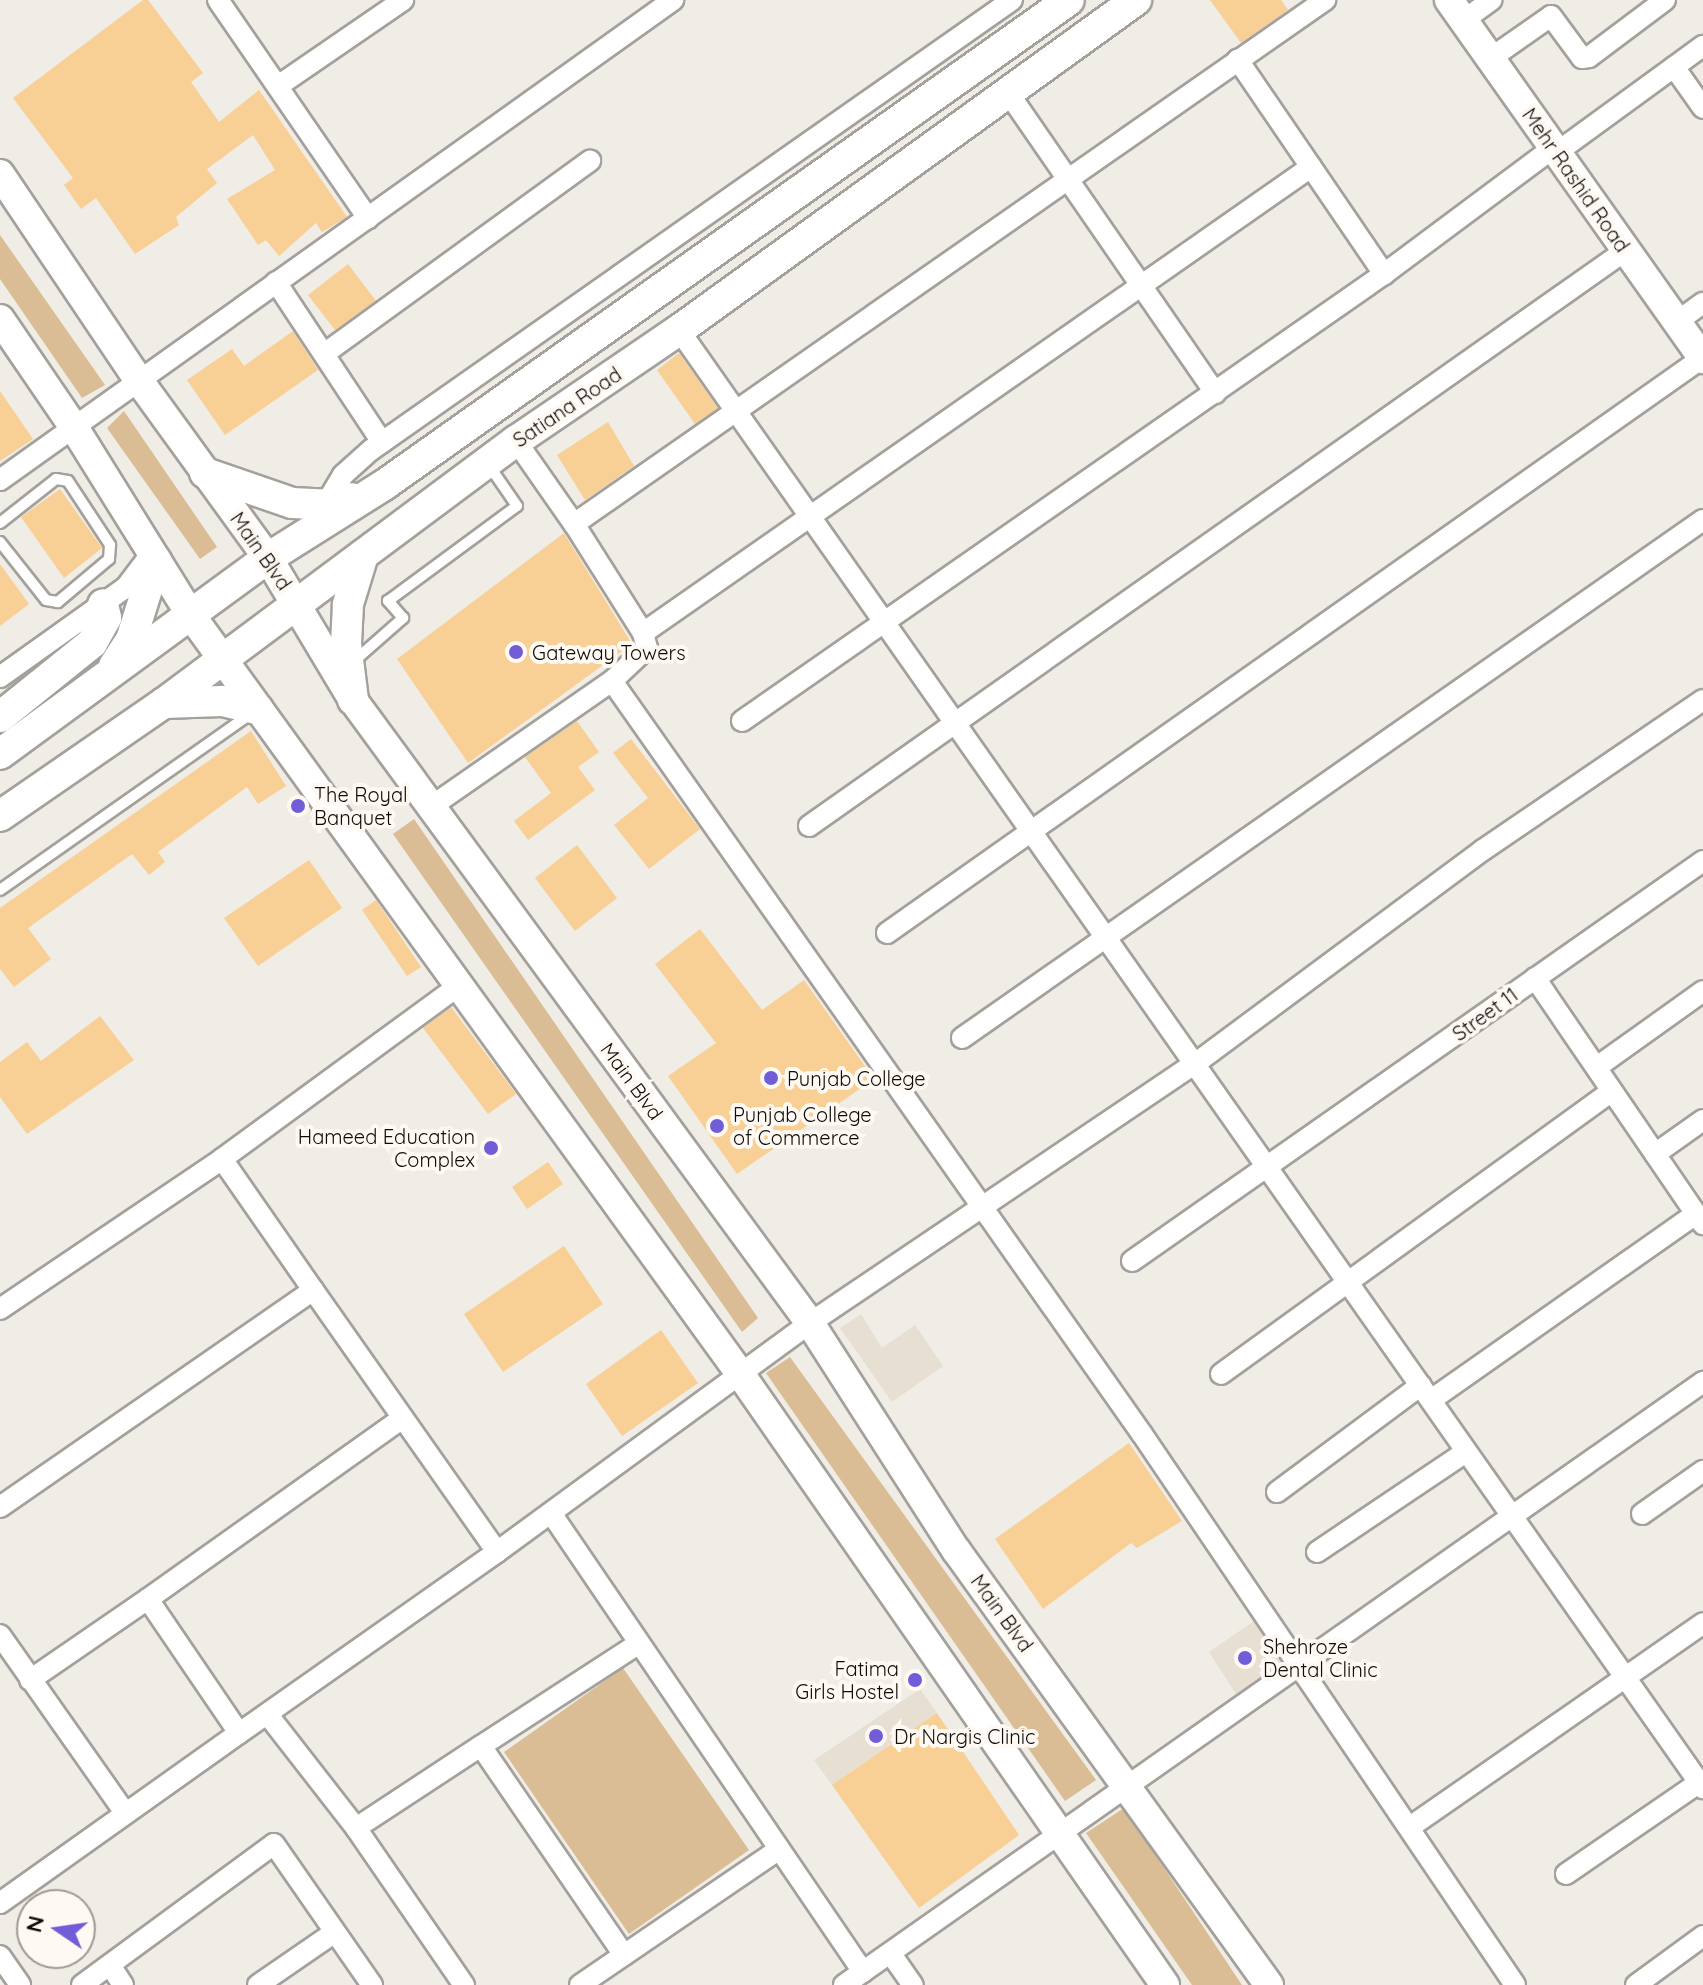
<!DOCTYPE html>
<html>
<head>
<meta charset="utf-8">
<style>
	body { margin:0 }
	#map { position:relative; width:1703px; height:1985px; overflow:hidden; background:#f0ece6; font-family:Quicksand,sans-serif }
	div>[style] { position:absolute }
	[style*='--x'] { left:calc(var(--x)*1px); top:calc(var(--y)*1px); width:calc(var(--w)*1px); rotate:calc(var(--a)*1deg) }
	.built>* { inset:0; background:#e8dfd3 }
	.green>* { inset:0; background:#dabd94 }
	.building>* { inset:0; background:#f8cf94 }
	.roads { filter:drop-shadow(2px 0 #a4a09b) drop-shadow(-2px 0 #a4a09b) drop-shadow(0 2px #a4a09b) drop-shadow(0 -2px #a4a09b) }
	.lane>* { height:10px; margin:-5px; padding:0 5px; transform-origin:5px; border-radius:5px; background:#fff }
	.street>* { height:20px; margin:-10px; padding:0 10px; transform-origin:10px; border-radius:10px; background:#fff }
	.secondary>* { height:28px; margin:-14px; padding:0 14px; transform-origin:14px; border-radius:14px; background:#fff }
	.primary>* { height:30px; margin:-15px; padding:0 15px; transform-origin:15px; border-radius:15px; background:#fff }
	.dots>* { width:22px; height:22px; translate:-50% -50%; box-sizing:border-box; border:4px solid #fef9f3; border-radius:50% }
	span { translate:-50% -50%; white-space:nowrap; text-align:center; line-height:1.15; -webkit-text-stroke:8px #fef9f3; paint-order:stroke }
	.street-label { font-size:20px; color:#0e0c0a }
	.poi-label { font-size:20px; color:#0e0c0a }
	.left { translate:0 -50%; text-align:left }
	.right { translate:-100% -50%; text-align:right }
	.north { position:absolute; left:16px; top:1889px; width:80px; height:80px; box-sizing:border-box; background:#fef9f3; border:2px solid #9e9a96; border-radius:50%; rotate:283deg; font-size:22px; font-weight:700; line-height:32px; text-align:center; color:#0e0c0a }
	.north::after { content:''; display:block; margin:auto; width:28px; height:36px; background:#715dd7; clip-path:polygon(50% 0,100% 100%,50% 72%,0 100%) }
</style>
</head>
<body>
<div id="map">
	<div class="built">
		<div style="clip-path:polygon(861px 1314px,882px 1348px,915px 1325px,943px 1366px,892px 1402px,840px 1328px)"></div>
		<div style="clip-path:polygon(1254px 1621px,1281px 1663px,1236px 1694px,1209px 1652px)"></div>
		<div style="clip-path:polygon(920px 1689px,937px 1713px,832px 1785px,814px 1760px)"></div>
	</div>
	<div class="green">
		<div style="clip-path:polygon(0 235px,105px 385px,82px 398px,0 279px)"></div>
		<div style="clip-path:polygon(124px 411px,217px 547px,200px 559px,107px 428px)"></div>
		<div style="clip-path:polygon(414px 819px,758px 1318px,742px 1332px,393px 834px)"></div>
		<div style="clip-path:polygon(790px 1357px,1096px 1780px,1065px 1801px,766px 1373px)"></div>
		<div style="clip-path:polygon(623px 1668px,749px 1850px,629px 1934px,504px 1752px)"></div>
		<div style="clip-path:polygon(1124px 1808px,1242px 1985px,1192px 1985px,1086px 1833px)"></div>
	</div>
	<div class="building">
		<div style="clip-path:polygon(143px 0,148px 0,203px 73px,191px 82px,219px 122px,259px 90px,347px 217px,322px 232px,316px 223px,279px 256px,266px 240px,258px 245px,227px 199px,275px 170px,253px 135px,207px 169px,217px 183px,176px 217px,179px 225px,135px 254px,96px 198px,81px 209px,64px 185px,73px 178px,13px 98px)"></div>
		<div style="clip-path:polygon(1210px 0,1281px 0,1288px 10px,1241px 43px)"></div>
		<div style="clip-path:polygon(348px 264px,376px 301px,335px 330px,308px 295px)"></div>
		<div style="clip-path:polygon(293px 331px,318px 370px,225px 435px,187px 380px,232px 349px,244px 366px)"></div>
		<div style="clip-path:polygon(679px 353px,718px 408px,695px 424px,657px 370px)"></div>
		<div style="clip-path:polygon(0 391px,33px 439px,0 461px)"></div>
		<div style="clip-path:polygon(608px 422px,634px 466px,585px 500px,557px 455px)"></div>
		<div style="clip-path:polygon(60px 489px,102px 548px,64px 578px,21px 517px)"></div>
		<div style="clip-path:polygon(564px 533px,632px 644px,468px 763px,397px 659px)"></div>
		<div style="clip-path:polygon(0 564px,29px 604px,0 626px)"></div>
		<div style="clip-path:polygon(577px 721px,599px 752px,578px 767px,595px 790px,528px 840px,514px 821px,551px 793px,525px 757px)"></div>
		<div style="clip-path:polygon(251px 731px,286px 786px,258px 804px,247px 787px,158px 852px,165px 862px,149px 875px,132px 854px,28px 928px,51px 959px,14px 987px,0 969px,0 908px)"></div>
		<div style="clip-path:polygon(631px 739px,700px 829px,649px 869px,614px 825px,648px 798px,613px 753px)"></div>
		<div style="clip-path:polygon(577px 845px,617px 898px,575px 931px,535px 878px)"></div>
		<div style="clip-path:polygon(309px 860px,342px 908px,258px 966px,224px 918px)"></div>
		<div style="clip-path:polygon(376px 900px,421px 967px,407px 976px,362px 910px)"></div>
		<div style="clip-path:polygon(700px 929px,762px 1010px,804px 980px,874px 1079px,737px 1174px,668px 1076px,716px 1043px,655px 964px)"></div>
		<div style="clip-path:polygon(451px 1007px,516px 1094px,488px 1114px,423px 1028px)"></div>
		<div style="clip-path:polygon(100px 1016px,134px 1060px,27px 1134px,0 1097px,0 1062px,27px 1042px,41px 1061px)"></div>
		<div style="clip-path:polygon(548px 1162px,563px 1184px,527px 1209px,512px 1187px)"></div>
		<div style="clip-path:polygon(564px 1246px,603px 1304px,503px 1372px,464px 1314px)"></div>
		<div style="clip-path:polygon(661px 1330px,698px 1383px,622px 1436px,586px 1384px)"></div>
		<div style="clip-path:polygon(1129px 1443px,1182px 1521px,1137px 1548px,1131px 1543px,1043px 1609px,995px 1539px)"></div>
		<div style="clip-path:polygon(937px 1713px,1019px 1835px,919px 1908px,832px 1785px)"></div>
	</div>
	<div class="roads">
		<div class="lane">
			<div style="--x:0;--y:523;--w:71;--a:-38.2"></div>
			<div style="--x:56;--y:479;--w:12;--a:9"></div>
			<div style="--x:68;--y:481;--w:77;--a:56.7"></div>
			<div style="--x:110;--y:545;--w:14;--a:94"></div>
			<div style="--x:109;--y:559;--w:67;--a:139.9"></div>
			<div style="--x:58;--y:602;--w:12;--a:-171"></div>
			<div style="--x:46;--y:600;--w:74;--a:-128.4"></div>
			<div style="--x:353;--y:662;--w:67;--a:-41.3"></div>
			<div style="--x:403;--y:618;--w:23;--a:-131"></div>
			<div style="--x:388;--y:601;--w:160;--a:-36.4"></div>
			<div style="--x:517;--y:506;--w:51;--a:-124.6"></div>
			<div style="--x:0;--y:890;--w:306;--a:-35.1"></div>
		</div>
		<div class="street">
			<div style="--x:218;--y:0;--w:265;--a:55.5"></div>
			<div style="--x:1464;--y:20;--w:34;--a:-36"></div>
			<div style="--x:1491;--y:58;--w:73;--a:-35"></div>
			<div style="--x:1551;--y:16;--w:52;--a:53.6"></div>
			<div style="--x:1582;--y:58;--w:7;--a:-8"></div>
			<div style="--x:1589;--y:57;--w:95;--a:-36.9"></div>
			<div style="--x:1674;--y:67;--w:50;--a:54.7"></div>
			<div style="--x:278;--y:86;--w:152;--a:-34.5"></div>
			<div style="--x:1007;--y:91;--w:367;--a:55.4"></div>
			<div style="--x:1556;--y:153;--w:182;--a:-36.1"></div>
			<div style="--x:1311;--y:167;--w:130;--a:55.7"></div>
			<div style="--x:276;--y:282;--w:192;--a:56.5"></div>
			<div style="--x:1678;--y:321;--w:31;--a:-36"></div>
			<div style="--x:679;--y:330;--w:1782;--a:54.92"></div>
			<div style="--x:324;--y:354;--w:329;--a:-36"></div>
			<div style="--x:0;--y:480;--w:827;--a:-35.5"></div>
			<div style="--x:325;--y:505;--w:35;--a:-59"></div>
			<div style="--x:343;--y:475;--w:38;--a:-42"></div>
			<div style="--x:371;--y:450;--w:783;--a:-35.07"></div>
			<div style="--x:574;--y:524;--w:916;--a:-34.9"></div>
			<div style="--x:643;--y:633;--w:814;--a:-34.9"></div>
			<div style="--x:1311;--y:167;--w:130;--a:-124.3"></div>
			<div style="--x:0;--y:677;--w:155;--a:-35.5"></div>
			<div style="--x:126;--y:587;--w:41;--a:-52.9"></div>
			<div style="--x:612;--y:681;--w:921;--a:54.86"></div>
			<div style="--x:1142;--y:1434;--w:665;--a:55.9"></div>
			<div style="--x:742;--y:721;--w:782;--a:-34.85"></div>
			<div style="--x:1384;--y:274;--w:209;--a:-36.7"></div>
			<div style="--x:429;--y:808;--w:223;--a:-34.8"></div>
			<div style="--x:612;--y:681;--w:48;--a:-43.3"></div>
			<div style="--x:647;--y:648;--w:16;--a:-105"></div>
			<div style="--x:643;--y:633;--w:129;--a:-122.3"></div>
			<div style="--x:574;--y:524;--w:101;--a:-124.9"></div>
			<div style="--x:809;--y:826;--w:1000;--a:-35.18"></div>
			<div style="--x:887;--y:933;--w:997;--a:-35.2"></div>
			<div style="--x:1535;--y:978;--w:298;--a:55.7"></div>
			<div style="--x:962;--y:1038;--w:904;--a:-34.96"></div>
			<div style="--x:1597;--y:1067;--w:130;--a:-35.6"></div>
			<div style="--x:1655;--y:1154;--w:59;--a:-35.3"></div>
			<div style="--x:222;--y:1159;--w:160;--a:55.2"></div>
			<div style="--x:1132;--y:1261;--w:697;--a:-35.01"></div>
			<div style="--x:0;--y:1309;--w:268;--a:-34"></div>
			<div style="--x:222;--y:1159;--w:293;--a:-36.2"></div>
			<div style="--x:1221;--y:1374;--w:481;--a:-35.9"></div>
			<div style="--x:1431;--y:1400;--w:324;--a:-35.1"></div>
			<div style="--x:1277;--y:1492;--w:179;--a:-36.6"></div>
			<div style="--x:0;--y:1507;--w:381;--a:-34.7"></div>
			<div style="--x:313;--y:1290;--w:320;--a:54.9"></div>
			<div style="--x:497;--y:1552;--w:315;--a:144.9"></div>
			<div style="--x:239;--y:1733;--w:162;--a:-124.2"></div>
			<div style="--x:148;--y:1599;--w:310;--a:-35.4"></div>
			<div style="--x:551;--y:1513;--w:555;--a:55.79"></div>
			<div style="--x:1642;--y:1514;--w:75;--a:-35.2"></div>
			<div style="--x:497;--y:1552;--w:388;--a:-36.2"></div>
			<div style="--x:810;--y:1323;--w:465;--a:-34"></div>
			<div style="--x:1196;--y:1063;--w:357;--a:-36.6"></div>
			<div style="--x:1483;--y:850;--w:266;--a:-34.3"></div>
			<div style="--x:1317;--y:1552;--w:179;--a:-33.9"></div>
			<div style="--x:0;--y:1635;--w:218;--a:54.9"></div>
			<div style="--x:30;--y:1680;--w:143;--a:-34.5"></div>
			<div style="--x:268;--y:1715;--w:143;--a:52.1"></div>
			<div style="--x:356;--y:1828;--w:191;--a:55.5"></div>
			<div style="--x:1410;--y:1827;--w:357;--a:-34.8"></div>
			<div style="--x:356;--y:1828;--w:149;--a:-33.3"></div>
			<div style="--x:1566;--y:1874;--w:166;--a:-34.5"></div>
			<div style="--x:0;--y:1903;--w:293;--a:-35.4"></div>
			<div style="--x:891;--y:1954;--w:38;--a:55"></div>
			<div style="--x:624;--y:1955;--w:253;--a:-124.4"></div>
			<div style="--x:481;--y:1746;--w:187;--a:-33"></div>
			<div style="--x:0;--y:1956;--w:35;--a:55"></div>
			<div style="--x:110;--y:1965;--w:24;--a:57"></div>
			<div style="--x:82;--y:1985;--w:238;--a:-36.3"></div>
			<div style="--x:274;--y:1844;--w:172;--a:55.2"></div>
			<div style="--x:258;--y:1985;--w:93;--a:-34.5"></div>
			<div style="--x:580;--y:1985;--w:241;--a:-34.3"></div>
			<div style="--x:844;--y:1985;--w:1050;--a:-35.07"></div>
			<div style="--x:1636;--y:1985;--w:83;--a:-36.2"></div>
		</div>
		<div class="secondary">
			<div style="--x:1449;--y:0;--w:440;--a:54.7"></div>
			<div style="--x:0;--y:174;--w:246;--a:56.1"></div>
			<div style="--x:137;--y:378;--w:223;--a:54"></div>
			<div style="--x:268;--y:558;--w:165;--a:59.1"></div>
			<div style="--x:353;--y:700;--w:773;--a:53.74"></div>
			<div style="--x:810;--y:1323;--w:270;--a:57.3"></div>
			<div style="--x:956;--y:1550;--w:536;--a:54.26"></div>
			<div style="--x:0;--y:319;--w:133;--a:55.7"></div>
			<div style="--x:75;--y:429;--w:218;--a:58.1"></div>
			<div style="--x:190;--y:614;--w:940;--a:54.09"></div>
			<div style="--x:741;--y:1375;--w:743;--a:55.2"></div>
		</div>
		<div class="primary">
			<div style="--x:205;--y:473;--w:92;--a:19"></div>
			<div style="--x:292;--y:503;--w:43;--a:2.7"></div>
			<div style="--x:335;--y:505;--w:18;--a:-22"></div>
			<div style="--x:114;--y:666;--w:31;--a:-57"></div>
			<div style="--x:131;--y:640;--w:83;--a:-72.4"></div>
			<div style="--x:353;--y:700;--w:56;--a:-97.1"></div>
			<div style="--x:346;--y:644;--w:40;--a:-87.1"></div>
			<div style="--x:348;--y:604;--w:51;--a:-73"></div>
			<div style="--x:164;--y:703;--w:58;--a:-2"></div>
			<div style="--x:222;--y:701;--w:37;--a:13"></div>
			<div style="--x:0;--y:717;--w:118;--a:-38.8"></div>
			<div style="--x:92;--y:643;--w:29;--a:-61"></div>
			<div style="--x:106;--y:618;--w:14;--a:-102"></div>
			<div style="--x:0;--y:754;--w:332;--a:-36.2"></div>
			<div style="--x:268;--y:558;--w:137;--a:-32.2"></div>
			<div style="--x:384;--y:485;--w:839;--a:-35.3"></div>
			<div style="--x:0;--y:816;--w:199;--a:-34.6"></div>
			<div style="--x:164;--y:703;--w:439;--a:-36.7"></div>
			<div style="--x:516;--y:441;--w:197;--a:-34.3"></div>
			<div style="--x:679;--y:330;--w:564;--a:-35.83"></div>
		</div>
	</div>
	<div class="dots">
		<div style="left:516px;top:652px;background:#715dd7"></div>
		<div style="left:298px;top:806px;background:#715dd7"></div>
		<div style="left:771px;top:1078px;background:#715dd7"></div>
		<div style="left:717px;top:1126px;background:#715dd7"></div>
		<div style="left:491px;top:1148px;background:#715dd7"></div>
		<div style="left:1245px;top:1658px;background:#715dd7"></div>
		<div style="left:915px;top:1680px;background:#715dd7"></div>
		<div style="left:876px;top:1736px;background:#715dd7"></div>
	</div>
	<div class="street-label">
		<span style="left:1576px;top:180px;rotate:55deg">Mehr Rashid Road</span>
		<span style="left:567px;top:407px;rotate:-34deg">Satiana Road</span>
		<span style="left:261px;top:551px;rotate:55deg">Main Blvd</span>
		<span style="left:1485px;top:1014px;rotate:-36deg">Street 11</span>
		<span style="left:632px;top:1081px;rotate:54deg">Main Blvd</span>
		<span style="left:1002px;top:1613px;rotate:54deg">Main Blvd</span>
	</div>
	<div class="poi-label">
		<span class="left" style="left:532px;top:652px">Gateway Towers</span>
		<span class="left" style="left:314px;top:806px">The Royal<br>Banquet</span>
		<span class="left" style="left:787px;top:1078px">Punjab College</span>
		<span class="left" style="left:733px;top:1126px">Punjab College<br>of Commerce</span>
		<span class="right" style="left:475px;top:1148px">Hameed Education<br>Complex</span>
		<span class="left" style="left:1263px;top:1658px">Shehroze<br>Dental Clinic</span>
		<span class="right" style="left:899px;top:1680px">Fatima<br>Girls Hostel</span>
		<span class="left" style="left:894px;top:1736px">Dr Nargis Clinic</span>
	</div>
	<div class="north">N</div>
</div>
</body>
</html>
